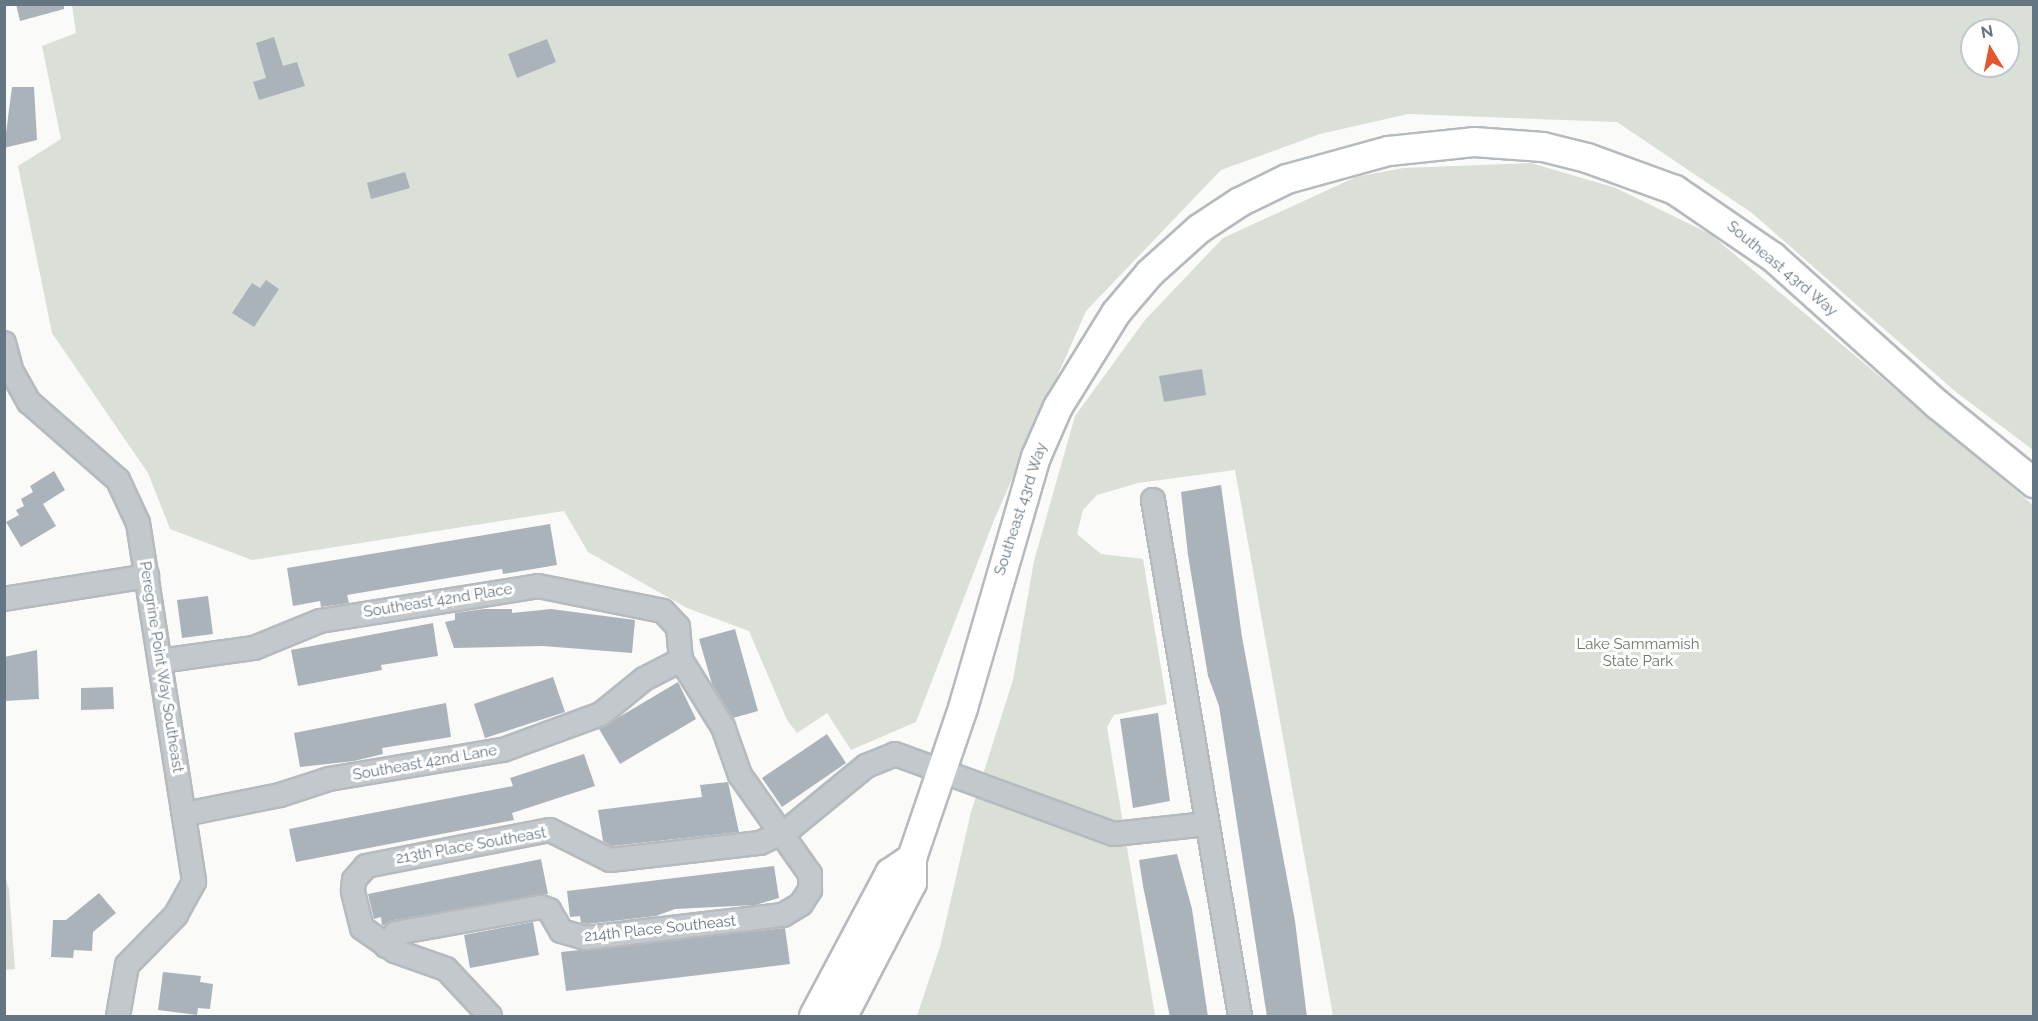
<!DOCTYPE html>
<html>
<head>
<meta charset="utf-8">
<style>
	body { margin:0 }
	#map { position:relative; width:2038px; height:1021px; overflow:hidden; background:#fafaf8; font-family:Raleway,sans-serif }
	div>[style] { position:absolute }
	[style*='--x'] { left:calc(var(--x)*1px); top:calc(var(--y)*1px); width:calc(var(--w)*1px); rotate:calc(var(--a)*1deg) }
	.green>* { inset:0; background:#dadfd7 }
	.building>* { inset:0; background:#aab3b9 }
	.roads { filter:drop-shadow(2px 0 #b5babe) drop-shadow(-2px 0 #b5babe) drop-shadow(0 2px #b5babe) drop-shadow(0 -2px #b5babe) }
	.minor>* { height:22px; margin:-11px; padding:0 11px; transform-origin:11px; border-radius:11px; background:#c3c8cc }
	.major>* { height:28px; margin:-14px; padding:0 14px; transform-origin:14px; border-radius:14px; background:#fff }
	span { translate:-50% -50%; white-space:nowrap; text-align:center; line-height:1.15; -webkit-text-stroke:6px #fff; paint-order:stroke }
	.street-label { font-size:15px; color:#657683 }
	.park-label { font-size:15px; color:#687a64 }
	.frame { position:absolute; inset:0; border:6px solid #657683; pointer-events:none }
	.north { position:absolute; left:1960px; top:18px; width:60px; height:60px; box-sizing:border-box; background:#fff; border:2px solid #c1c8cd; border-radius:50%; rotate:350deg; font-size:16px; font-weight:700; line-height:24px; text-align:center; color:#657683 }
	.north::after { content:''; display:block; margin:auto; width:21px; height:27px; background:#e4572e; clip-path:polygon(50% 0,100% 100%,50% 72%,0 100%) }
</style>
</head>
<body>
<div id="map">
	<div class="green">
		<div style="clip-path:polygon(evenodd,72px 5px,2033px 5px,2033px 450px,1956px 392px,1752px 213px,1617px 122px,1408px 114px,1320px 134px,1221px 170px,1086px 311px,994px 520px,916px 722px,851px 750px,827px 713px,797px 733px,787px 720px,749px 631px,687px 608px,588px 552px,564px 511px,252px 560px,170px 529px,148px 473px,52px 333px,18px 166px,61px 139px,42px 46px,76px 33px,72px 5px,1972px 30px,2008px 30px,2008px 66px,1972px 66px,1972px 30px)"></div>
		<div style="clip-path:polygon(1531px 163px,1616px 188px,1710px 234px,2033px 505px,2033px 1016px,1333px 1016px,1235px 470px,1138px 483px,1097px 495px,1083px 510px,1077px 534px,1101px 554px,1143px 559px,1167px 704px,1114px 715px,1107px 727px,1155px 1015px,917px 1016px,940px 947px,971px 812px,1013px 680px,1034px 561px,1075px 416px,1145px 320px,1223px 238px,1356px 177px,1403px 168px)"></div>
		<div style="clip-path:polygon(5px 876px,9px 889px,15px 969px,5px 970px)"></div>
	</div>
	<div class="building">
		<div style="clip-path:polygon(16px 4px,64px 4px,64px 9px,20px 21px)"></div>
		<div style="clip-path:polygon(274px 37px,283px 66px,297px 62px,305px 86px,259px 100px,253px 82px,266px 78px,256px 43px)"></div>
		<div style="clip-path:polygon(547px 39px,556px 62px,517px 78px,508px 54px)"></div>
		<div style="clip-path:polygon(12px 87px,34px 87px,37px 140px,4px 148px)"></div>
		<div style="clip-path:polygon(405px 172px,410px 188px,371px 199px,367px 183px)"></div>
		<div style="clip-path:polygon(266px 280px,279px 289px,254px 327px,232px 313px,252px 283px,260px 288px)"></div>
		<div style="clip-path:polygon(1202px 369px,1206px 395px,1164px 402px,1159px 376px)"></div>
		<div style="clip-path:polygon(54px 471px,65px 490px,43px 504px,56px 526px,21px 547px,6px 522px,19px 515px,16px 510px,24px 506px,21px 499px,33px 492px,30px 486px)"></div>
		<div style="clip-path:polygon(1221px 485px,1242px 637px,1295px 921px,1307px 1017px,1267px 1017px,1219px 706px,1208px 676px,1188px 555px,1181px 492px)"></div>
		<div style="clip-path:polygon(550px 524px,557px 565px,503px 574px,502px 569px,347px 595px,349px 603px,321px 607px,320px 601px,293px 606px,287px 568px)"></div>
		<div style="clip-path:polygon(208px 596px,213px 634px,182px 638px,177px 600px)"></div>
		<div style="clip-path:polygon(484px 609px,512px 609px,512px 613px,551px 609px,635px 620px,632px 653px,543px 646px,454px 648px,445px 622px,455px 620px,455px 613px)"></div>
		<div style="clip-path:polygon(433px 623px,438px 656px,381px 665px,382px 670px,298px 686px,291px 650px)"></div>
		<div style="clip-path:polygon(735px 629px,758px 711px,733px 718px,712px 684px,699px 639px)"></div>
		<div style="clip-path:polygon(37px 650px,39px 699px,4px 701px,4px 657px)"></div>
		<div style="clip-path:polygon(553px 677px,565px 712px,485px 738px,474px 704px)"></div>
		<div style="clip-path:polygon(678px 682px,696px 719px,620px 764px,599px 729px)"></div>
		<div style="clip-path:polygon(113px 687px,114px 709px,81px 710px,81px 688px)"></div>
		<div style="clip-path:polygon(446px 703px,451px 737px,382px 748px,383px 754px,354px 761px,300px 767px,294px 733px)"></div>
		<div style="clip-path:polygon(1158px 713px,1170px 801px,1133px 808px,1120px 719px)"></div>
		<div style="clip-path:polygon(827px 734px,846px 763px,782px 807px,762px 778px)"></div>
		<div style="clip-path:polygon(584px 754px,595px 786px,512px 813px,514px 820px,296px 862px,289px 829px,513px 786px,510px 778px)"></div>
		<div style="clip-path:polygon(728px 782px,739px 832px,612px 846px,603px 841px,598px 810px,702px 797px,700px 785px)"></div>
		<div style="clip-path:polygon(1177px 854px,1192px 909px,1208px 1017px,1170px 1017px,1143px 886px,1139px 860px)"></div>
		<div style="clip-path:polygon(541px 859px,548px 894px,394px 920px,382px 926px,381px 917px,374px 919px,368px 894px)"></div>
		<div style="clip-path:polygon(774px 866px,779px 898px,755px 905px,675px 909px,656px 916px,587px 924px,581px 923px,580px 916px,570px 917px,567px 891px)"></div>
		<div style="clip-path:polygon(99px 893px,116px 913px,93px 932px,92px 951px,74px 950px,73px 958px,51px 957px,53px 920px,66px 920px)"></div>
		<div style="clip-path:polygon(533px 922px,539px 955px,470px 968px,464px 935px)"></div>
		<div style="clip-path:polygon(785px 928px,790px 964px,566px 991px,561px 952px)"></div>
		<div style="clip-path:polygon(163px 972px,201px 976px,200px 982px,213px 984px,210px 1009px,198px 1008px,197px 1015px,158px 1010px)"></div>
	</div>
	<div class="roads">
		<div class="minor">
			<div style="--x:4;--y:343;--w:28;--a:75"></div>
			<div style="--x:11;--y:370;--w:37;--a:61"></div>
			<div style="--x:29;--y:402;--w:118;--a:41.2"></div>
			<div style="--x:118;--y:480;--w:47;--a:65.1"></div>
			<div style="--x:138;--y:523;--w:363;--a:81.1"></div>
			<div style="--x:194;--y:882;--w:38;--a:119"></div>
			<div style="--x:176;--y:915;--w:70;--a:134.4"></div>
			<div style="--x:127;--y:965;--w:52;--a:100"></div>
			<div style="--x:1153;--y:500;--w:523;--a:80.43"></div>
			<div style="--x:4;--y:599;--w:145;--a:-9.1"></div>
			<div style="--x:160;--y:661;--w:95;--a:-7.9"></div>
			<div style="--x:254;--y:648;--w:71;--a:-22.2"></div>
			<div style="--x:320;--y:621;--w:221;--a:-9.1"></div>
			<div style="--x:538;--y:586;--w:127;--a:11.3"></div>
			<div style="--x:663;--y:611;--w:22;--a:47"></div>
			<div style="--x:678;--y:627;--w:33;--a:85"></div>
			<div style="--x:185;--y:814;--w:97;--a:-11.3"></div>
			<div style="--x:280;--y:795;--w:52;--a:-18.1"></div>
			<div style="--x:329;--y:779;--w:176;--a:-9.5"></div>
			<div style="--x:503;--y:750;--w:104;--a:-20.2"></div>
			<div style="--x:601;--y:714;--w:55;--a:-39.1"></div>
			<div style="--x:644;--y:679;--w:42;--a:-27.2"></div>
			<div style="--x:386;--y:946;--w:16;--a:-52"></div>
			<div style="--x:396;--y:933;--w:147;--a:-10.2"></div>
			<div style="--x:541;--y:907;--w:9;--a:21"></div>
			<div style="--x:549;--y:910;--w:24;--a:60"></div>
			<div style="--x:561;--y:931;--w:26;--a:16"></div>
			<div style="--x:586;--y:938;--w:198;--a:-6.7"></div>
			<div style="--x:783;--y:915;--w:21;--a:-31"></div>
			<div style="--x:801;--y:904;--w:17;--a:-57"></div>
			<div style="--x:810;--y:890;--w:16;--a:-90"></div>
			<div style="--x:810;--y:874;--w:121;--a:-125.3"></div>
			<div style="--x:740;--y:775;--w:51;--a:-109.5"></div>
			<div style="--x:723;--y:727;--w:79;--a:-122.1"></div>
			<div style="--x:490;--y:1016;--w:64;--a:-133.1"></div>
			<div style="--x:446;--y:969;--w:54;--a:-160.6"></div>
			<div style="--x:395;--y:951;--w:40;--a:-145.1"></div>
			<div style="--x:362;--y:928;--w:38;--a:-104"></div>
			<div style="--x:353;--y:891;--w:11;--a:-85"></div>
			<div style="--x:354;--y:880;--w:18;--a:-49"></div>
			<div style="--x:366;--y:866;--w:187;--a:-11.1"></div>
			<div style="--x:550;--y:830;--w:67;--a:26.6"></div>
			<div style="--x:610;--y:860;--w:151;--a:-6.5"></div>
			<div style="--x:760;--y:843;--w:31;--a:-25"></div>
			<div style="--x:788;--y:830;--w:101;--a:-39.4"></div>
			<div style="--x:866;--y:766;--w:31;--a:-22"></div>
			<div style="--x:895;--y:754;--w:233;--a:20.1"></div>
			<div style="--x:1114;--y:834;--w:93;--a:-6.2"></div>
		</div>
		<div class="major">
			<div style="--x:814;--y:1016;--w:162;--a:-62"></div>
			<div style="--x:890;--y:873;--w:27;--a:-34"></div>
			<div style="--x:843;--y:1016;--w:150;--a:-62.6"></div>
			<div style="--x:912;--y:883;--w:25;--a:-90"></div>
			<div style="--x:912;--y:858;--w:158;--a:-71.2"></div>
			<div style="--x:963;--y:708;--w:261;--a:-73.8"></div>
			<div style="--x:1036;--y:457;--w:55;--a:-66.3"></div>
			<div style="--x:1058;--y:407;--w:110;--a:-58.3"></div>
			<div style="--x:1116;--y:313;--w:52;--a:-49.6"></div>
			<div style="--x:1150;--y:273;--w:66;--a:-41.9"></div>
			<div style="--x:1199;--y:229;--w:49;--a:-33.4"></div>
			<div style="--x:1240;--y:202;--w:52;--a:-26.1"></div>
			<div style="--x:1287;--y:179;--w:106;--a:-15.4"></div>
			<div style="--x:1389;--y:151;--w:85;--a:-6"></div>
			<div style="--x:1474;--y:142;--w:69;--a:4.1"></div>
			<div style="--x:1543;--y:147;--w:45;--a:14"></div>
			<div style="--x:1587;--y:158;--w:94;--a:20"></div>
			<div style="--x:1675;--y:190;--w:119;--a:34.4"></div>
			<div style="--x:1773;--y:257;--w:222;--a:41.9"></div>
			<div style="--x:1938;--y:405;--w:124;--a:39.1"></div>
		</div>
	</div>
	<div class="street-label">
		<span style="left:1782px;top:269px;rotate:40deg">Southeast 43rd Way</span>
		<span style="left:1021px;top:509px;rotate:-72deg">Southeast 43rd Way</span>
		<span style="left:438px;top:601px;rotate:-9deg">Southeast 42nd Place</span>
		<span style="left:161px;top:667px;rotate:81deg">Peregrine Point Way Southeast</span>
		<span style="left:425px;top:763px;rotate:-10deg">Southeast 42nd Lane</span>
		<span style="left:471px;top:846px;rotate:-10deg">213th Place Southeast</span>
		<span style="left:660px;top:929px;rotate:-6deg">214th Place Southeast</span>
	</div>
	<div class="park-label">
		<span style="left:1638px;top:653px">Lake Sammamish<br>State Park</span>
	</div>
	<div class="frame"></div>
	<div class="north">N</div>
</div>
</body>
</html>
